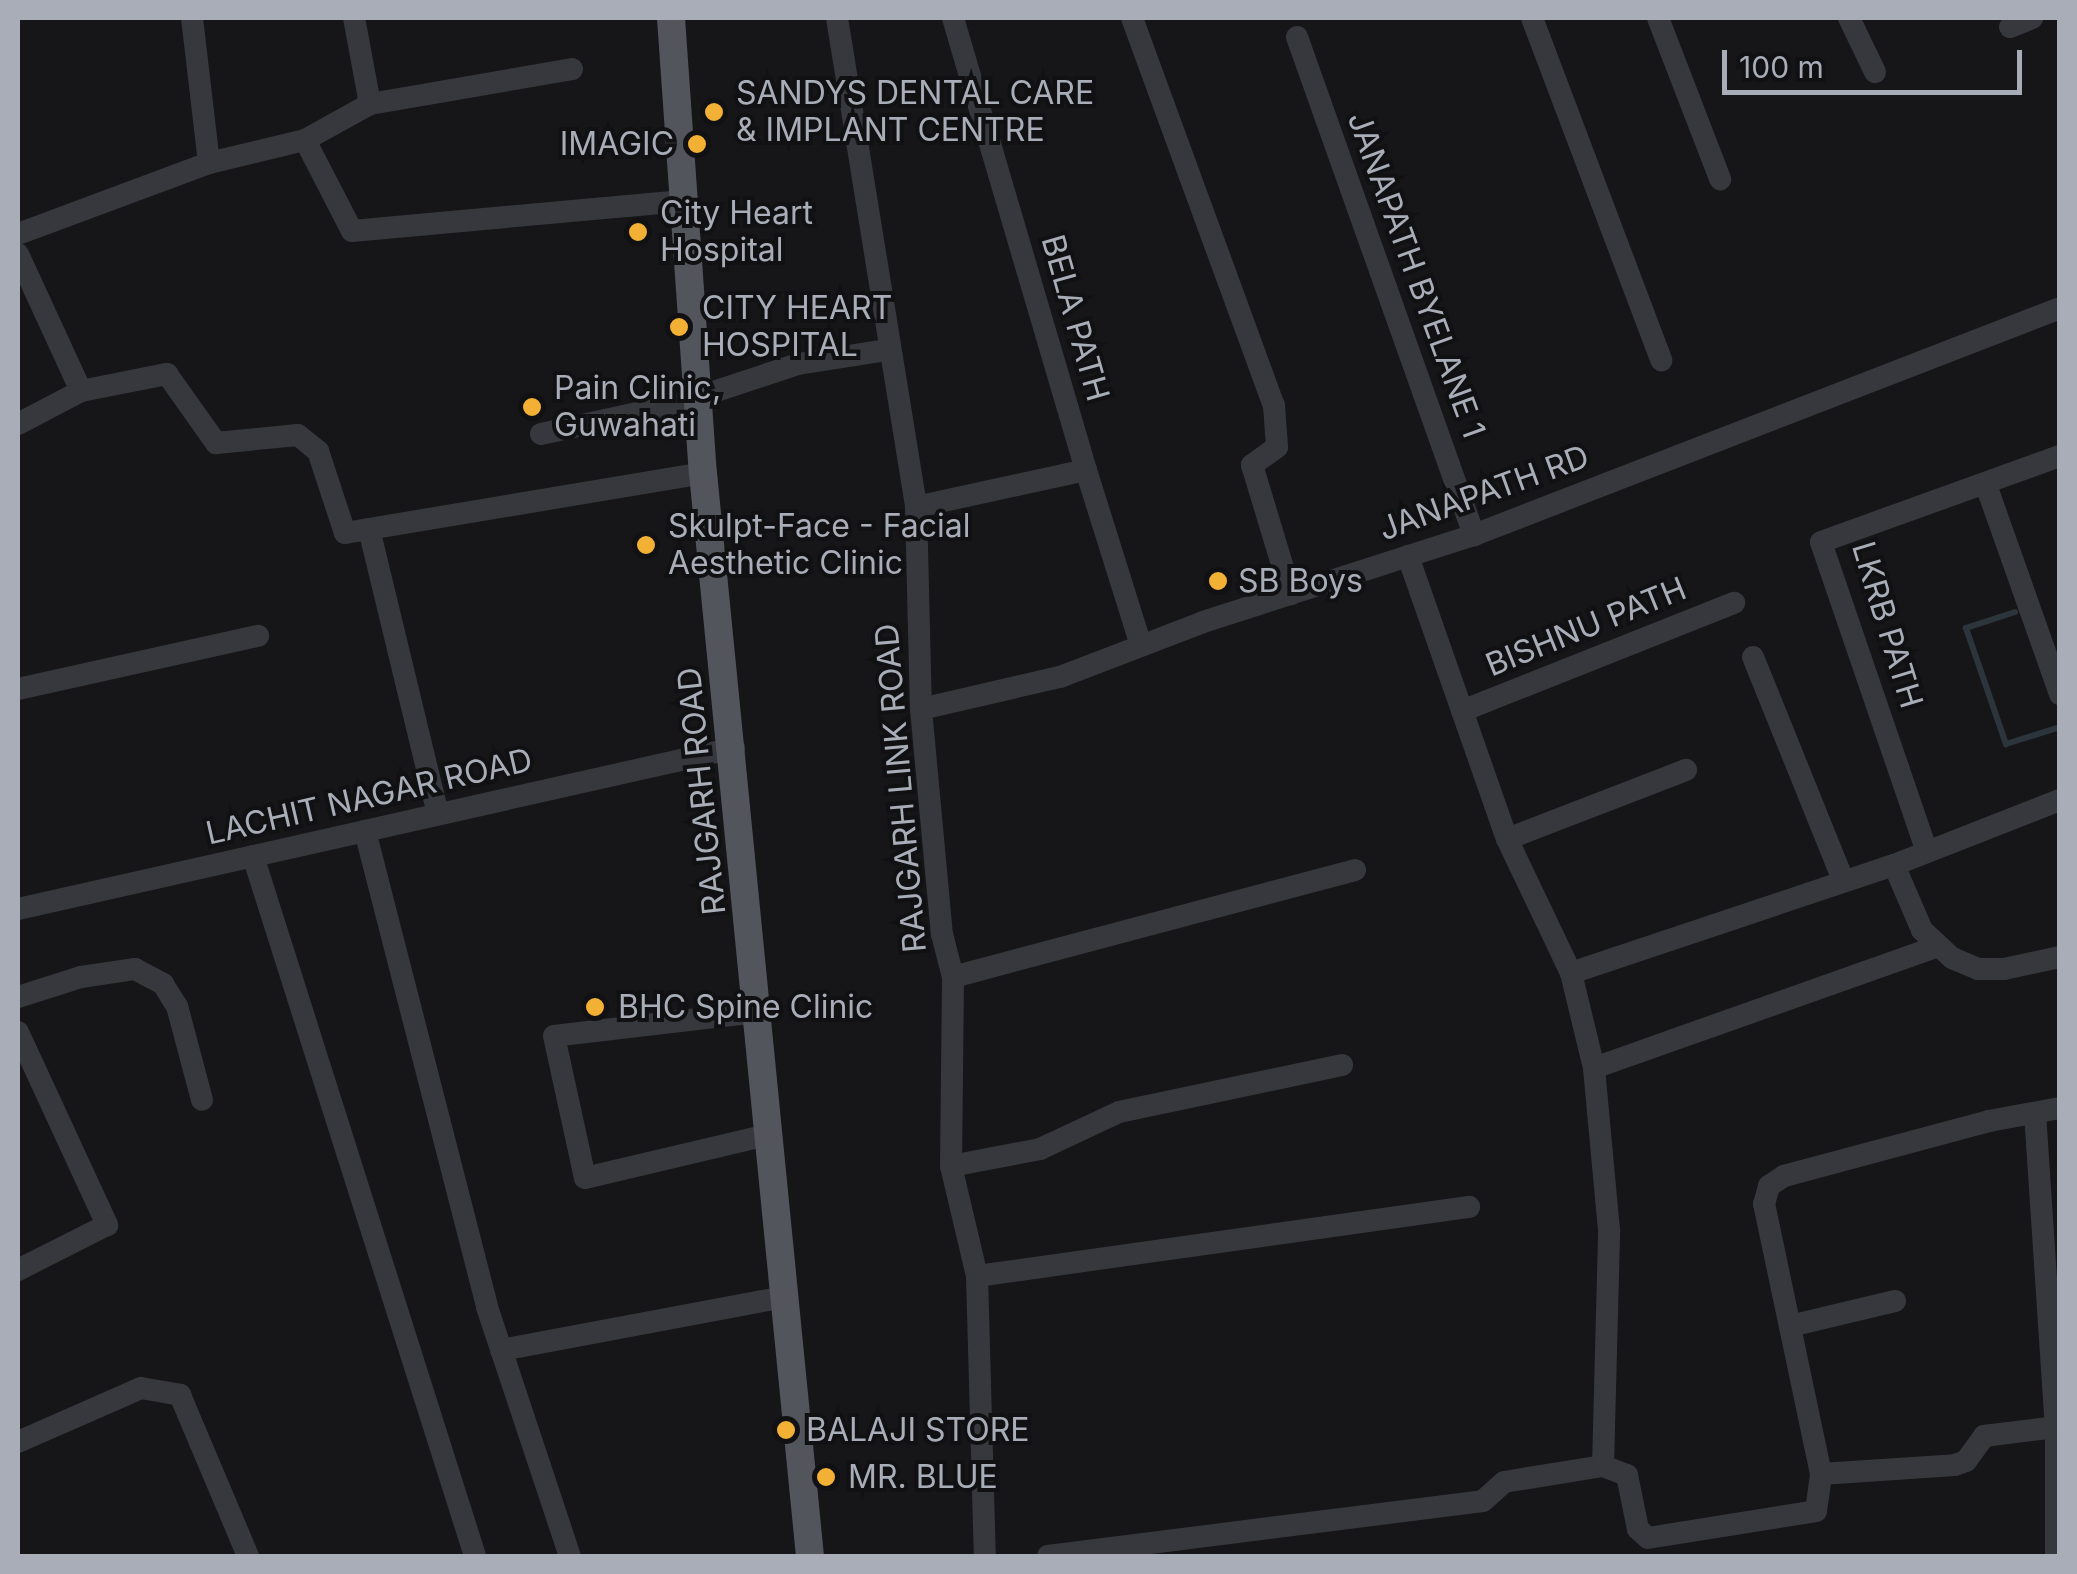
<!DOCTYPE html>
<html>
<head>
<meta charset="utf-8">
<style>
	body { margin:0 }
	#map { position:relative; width:2077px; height:1574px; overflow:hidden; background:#161618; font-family:Inter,sans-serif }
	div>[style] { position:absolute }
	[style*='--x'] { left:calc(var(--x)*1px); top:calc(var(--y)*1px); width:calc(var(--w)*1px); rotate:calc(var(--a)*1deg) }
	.stream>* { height:6px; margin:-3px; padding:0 3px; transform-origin:3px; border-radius:3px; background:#2c353c }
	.minor>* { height:22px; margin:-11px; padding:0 11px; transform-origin:11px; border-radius:11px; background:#37383d }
	.major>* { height:28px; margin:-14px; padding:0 14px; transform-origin:14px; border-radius:14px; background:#53555c }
	.dots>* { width:28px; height:28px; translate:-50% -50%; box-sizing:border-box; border:5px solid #111113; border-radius:50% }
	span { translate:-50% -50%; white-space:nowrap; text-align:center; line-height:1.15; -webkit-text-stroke:8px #111113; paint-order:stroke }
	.poi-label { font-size:32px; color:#a8adb8 }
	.left { translate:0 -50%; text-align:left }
	.right { translate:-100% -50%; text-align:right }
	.street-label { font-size:32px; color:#a8adb8 }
	.frame { position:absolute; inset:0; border:20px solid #a8adb8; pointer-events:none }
	.scale { position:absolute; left:1722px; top:50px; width:300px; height:45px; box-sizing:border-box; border:5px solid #a8adb8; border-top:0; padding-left:12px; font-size:30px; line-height:35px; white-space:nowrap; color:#a8adb8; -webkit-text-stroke:8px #111113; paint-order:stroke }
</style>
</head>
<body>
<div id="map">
	<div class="stream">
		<div style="--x:2015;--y:612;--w:52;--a:161.9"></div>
		<div style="--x:1966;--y:628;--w:123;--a:71"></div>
		<div style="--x:2006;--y:744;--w:53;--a:-17.4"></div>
	</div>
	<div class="minor">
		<div style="--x:192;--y:18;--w:146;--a:83.3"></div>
		<div style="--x:837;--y:18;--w:495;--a:80.8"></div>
		<div style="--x:916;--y:507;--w:202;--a:88.6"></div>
		<div style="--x:921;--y:709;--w:226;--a:84.7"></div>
		<div style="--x:942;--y:934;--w:44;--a:75.7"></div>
		<div style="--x:953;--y:977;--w:189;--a:90.6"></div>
		<div style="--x:951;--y:1166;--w:113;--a:76.7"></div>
		<div style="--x:977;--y:1276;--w:280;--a:88.4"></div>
		<div style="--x:1132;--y:18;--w:412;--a:69.9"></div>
		<div style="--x:1274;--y:405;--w:42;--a:85.9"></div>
		<div style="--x:1277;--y:447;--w:31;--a:144"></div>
		<div style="--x:1252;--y:465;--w:135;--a:73.2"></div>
		<div style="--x:1532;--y:18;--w:366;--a:69.3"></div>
		<div style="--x:1658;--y:18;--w:173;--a:68.9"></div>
		<div style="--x:1849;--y:18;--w:60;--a:64.3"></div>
		<div style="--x:2010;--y:27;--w:24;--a:-22"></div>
		<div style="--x:1297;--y:37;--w:529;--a:70.43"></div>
		<div style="--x:370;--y:104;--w:205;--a:-9.8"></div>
		<div style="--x:305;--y:140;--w:74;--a:-29"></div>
		<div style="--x:370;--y:104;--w:87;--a:-100.5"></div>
		<div style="--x:18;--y:234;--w:204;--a:-20.4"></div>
		<div style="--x:209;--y:163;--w:99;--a:-13.5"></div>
		<div style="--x:305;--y:140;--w:102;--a:62.7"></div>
		<div style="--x:352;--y:231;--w:329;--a:-5.2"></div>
		<div style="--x:18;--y:254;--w:151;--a:65.3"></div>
		<div style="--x:81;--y:391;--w:71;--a:152.4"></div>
		<div style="--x:81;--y:391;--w:88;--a:-11.2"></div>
		<div style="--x:167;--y:374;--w:85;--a:54.6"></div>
		<div style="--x:216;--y:443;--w:82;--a:-5.6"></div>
		<div style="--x:298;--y:435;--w:26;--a:39"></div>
		<div style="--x:318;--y:451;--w:86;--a:71.8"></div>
		<div style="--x:345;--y:533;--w:363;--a:-9.5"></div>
		<div style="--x:541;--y:434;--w:136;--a:-12.3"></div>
		<div style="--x:674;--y:405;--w:131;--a:-18.3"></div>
		<div style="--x:798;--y:364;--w:89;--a:-9"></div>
		<div style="--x:1086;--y:470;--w:184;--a:72.6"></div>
		<div style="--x:1986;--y:485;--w:222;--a:70.5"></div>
		<div style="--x:916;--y:507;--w:174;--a:-12.3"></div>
		<div style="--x:1086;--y:470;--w:471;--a:-106.4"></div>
		<div style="--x:369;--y:529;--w:293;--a:76.4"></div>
		<div style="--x:1753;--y:657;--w:240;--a:68"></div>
		<div style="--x:18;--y:689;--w:246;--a:-12.5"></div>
		<div style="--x:921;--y:709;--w:143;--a:-13"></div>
		<div style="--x:1060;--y:677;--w:153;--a:-21"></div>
		<div style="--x:1203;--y:622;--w:285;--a:-17.8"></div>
		<div style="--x:1474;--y:535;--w:628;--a:-21.17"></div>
		<div style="--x:1462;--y:711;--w:293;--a:-21.7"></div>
		<div style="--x:365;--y:831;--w:491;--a:75.6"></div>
		<div style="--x:487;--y:1307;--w:262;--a:71.6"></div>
		<div style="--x:1507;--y:839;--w:192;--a:-21.1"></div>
		<div style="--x:1926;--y:849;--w:324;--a:-108.9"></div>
		<div style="--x:1821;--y:542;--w:254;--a:-19.8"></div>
		<div style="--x:253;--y:856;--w:734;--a:72.4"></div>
		<div style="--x:1894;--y:865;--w:71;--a:66.7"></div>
		<div style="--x:1922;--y:930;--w:41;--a:43"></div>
		<div style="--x:1952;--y:958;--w:28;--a:23"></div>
		<div style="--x:1978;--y:969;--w:26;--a:0"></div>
		<div style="--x:2004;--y:969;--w:57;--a:-12.1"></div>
		<div style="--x:18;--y:909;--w:734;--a:-12.67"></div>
		<div style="--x:1571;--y:973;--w:341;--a:-18.5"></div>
		<div style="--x:1894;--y:865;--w:178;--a:-21.4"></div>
		<div style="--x:953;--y:977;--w:416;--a:-14.9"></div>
		<div style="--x:18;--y:997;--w:66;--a:-17.6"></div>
		<div style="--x:81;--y:977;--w:55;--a:-8.4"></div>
		<div style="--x:135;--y:969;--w:32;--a:28"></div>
		<div style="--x:163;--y:984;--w:26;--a:58"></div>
		<div style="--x:177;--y:1006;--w:97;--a:75.1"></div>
		<div style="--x:757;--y:1012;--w:204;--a:173.3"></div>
		<div style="--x:554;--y:1036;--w:145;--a:77.7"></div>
		<div style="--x:585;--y:1178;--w:187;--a:-13.3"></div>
		<div style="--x:18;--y:1032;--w:213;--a:65.2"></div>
		<div style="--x:107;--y:1225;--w:100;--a:153.2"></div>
		<div style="--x:1594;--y:1068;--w:362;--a:-19.5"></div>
		<div style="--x:2035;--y:1113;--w:315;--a:86.2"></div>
		<div style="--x:2056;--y:1427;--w:129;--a:90"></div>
		<div style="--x:951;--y:1166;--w:91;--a:-10.8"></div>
		<div style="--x:1040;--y:1149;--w:87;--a:-25.1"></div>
		<div style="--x:1119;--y:1112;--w:228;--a:-11.9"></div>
		<div style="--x:977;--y:1276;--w:497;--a:-8"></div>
		<div style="--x:1790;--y:1326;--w:108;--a:-13.4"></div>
		<div style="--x:501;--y:1350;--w:288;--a:-10.6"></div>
		<div style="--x:18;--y:1442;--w:134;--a:-23.7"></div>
		<div style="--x:141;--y:1388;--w:40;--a:10"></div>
		<div style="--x:180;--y:1395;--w:175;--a:67.1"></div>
		<div style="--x:1603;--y:1466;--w:26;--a:21"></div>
		<div style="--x:1627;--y:1475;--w:55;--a:78.5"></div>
		<div style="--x:1638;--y:1529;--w:13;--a:42"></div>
		<div style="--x:1648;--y:1538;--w:170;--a:-9.1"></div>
		<div style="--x:1816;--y:1511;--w:37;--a:-82"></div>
		<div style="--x:1821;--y:1474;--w:276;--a:-101.9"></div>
		<div style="--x:1764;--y:1204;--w:19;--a:-74"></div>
		<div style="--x:1769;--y:1186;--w:18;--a:-34"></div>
		<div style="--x:1784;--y:1176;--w:212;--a:-15"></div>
		<div style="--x:1989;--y:1121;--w:72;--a:-10.4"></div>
		<div style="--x:1821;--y:1474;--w:134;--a:-3.8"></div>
		<div style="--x:1955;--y:1465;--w:12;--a:-20"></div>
		<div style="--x:1966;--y:1461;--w:31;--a:-54"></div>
		<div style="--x:1984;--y:1436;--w:73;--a:-7.1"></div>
		<div style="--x:1048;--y:1556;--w:438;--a:-7.2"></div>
		<div style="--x:1483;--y:1501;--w:28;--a:-42"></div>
		<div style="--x:1504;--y:1482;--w:100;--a:-9.2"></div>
		<div style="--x:1603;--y:1466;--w:236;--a:-88.5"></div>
		<div style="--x:1609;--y:1230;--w:163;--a:-95.3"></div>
		<div style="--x:1594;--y:1068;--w:98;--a:-103.6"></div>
		<div style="--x:1571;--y:973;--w:148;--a:-115.5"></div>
		<div style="--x:1507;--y:839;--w:300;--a:-109.3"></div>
	</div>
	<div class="major">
		<div style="--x:671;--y:18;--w:456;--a:86"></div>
		<div style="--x:703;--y:473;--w:1088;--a:84.36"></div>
	</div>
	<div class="dots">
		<div style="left:714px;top:112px;background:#f2b134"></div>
		<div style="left:697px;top:144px;background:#f2b134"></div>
		<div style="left:638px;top:232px;background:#f2b134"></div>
		<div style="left:679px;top:327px;background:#f2b134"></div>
		<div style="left:532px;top:407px;background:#f2b134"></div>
		<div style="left:646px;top:545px;background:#f2b134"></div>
		<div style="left:1218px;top:581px;background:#f2b134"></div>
		<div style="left:595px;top:1007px;background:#f2b134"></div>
		<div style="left:786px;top:1430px;background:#f2b134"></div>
		<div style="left:826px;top:1477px;background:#f2b134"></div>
	</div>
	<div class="poi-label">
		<span class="left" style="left:736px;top:112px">SANDYS DENTAL CARE<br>&amp; IMPLANT CENTRE</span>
		<span class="right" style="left:674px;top:144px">IMAGIC</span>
		<span class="left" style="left:660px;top:232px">City Heart<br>Hospital</span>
		<span class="left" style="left:702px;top:327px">CITY HEART<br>HOSPITAL</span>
		<span class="left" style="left:554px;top:407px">Pain Clinic,<br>Guwahati</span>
		<span class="left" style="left:668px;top:545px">Skulpt-Face - Facial<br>Aesthetic Clinic</span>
		<span class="left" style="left:1238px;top:581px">SB Boys</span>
		<span class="left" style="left:618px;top:1007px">BHC Spine Clinic</span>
		<span class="left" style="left:806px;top:1430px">BALAJI STORE</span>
		<span class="left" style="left:848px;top:1477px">MR. BLUE</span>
	</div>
	<div class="street-label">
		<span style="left:1416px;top:275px;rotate:70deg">JANAPATH BYELANE 1</span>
		<span style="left:1075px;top:318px;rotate:74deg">BELA PATH</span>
		<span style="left:1484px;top:493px;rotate:-20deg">JANAPATH RD</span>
		<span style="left:1887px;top:625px;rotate:73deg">LKRB PATH</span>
		<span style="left:1586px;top:627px;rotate:-22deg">BISHNU PATH</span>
		<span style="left:901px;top:788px;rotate:-95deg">RAJGARH LINK ROAD</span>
		<span style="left:702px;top:791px;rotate:-96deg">RAJGARH ROAD</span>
		<span style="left:369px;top:797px;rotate:-13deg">LACHIT NAGAR ROAD</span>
	</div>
	<div class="frame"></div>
	<div class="scale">100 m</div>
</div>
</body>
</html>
